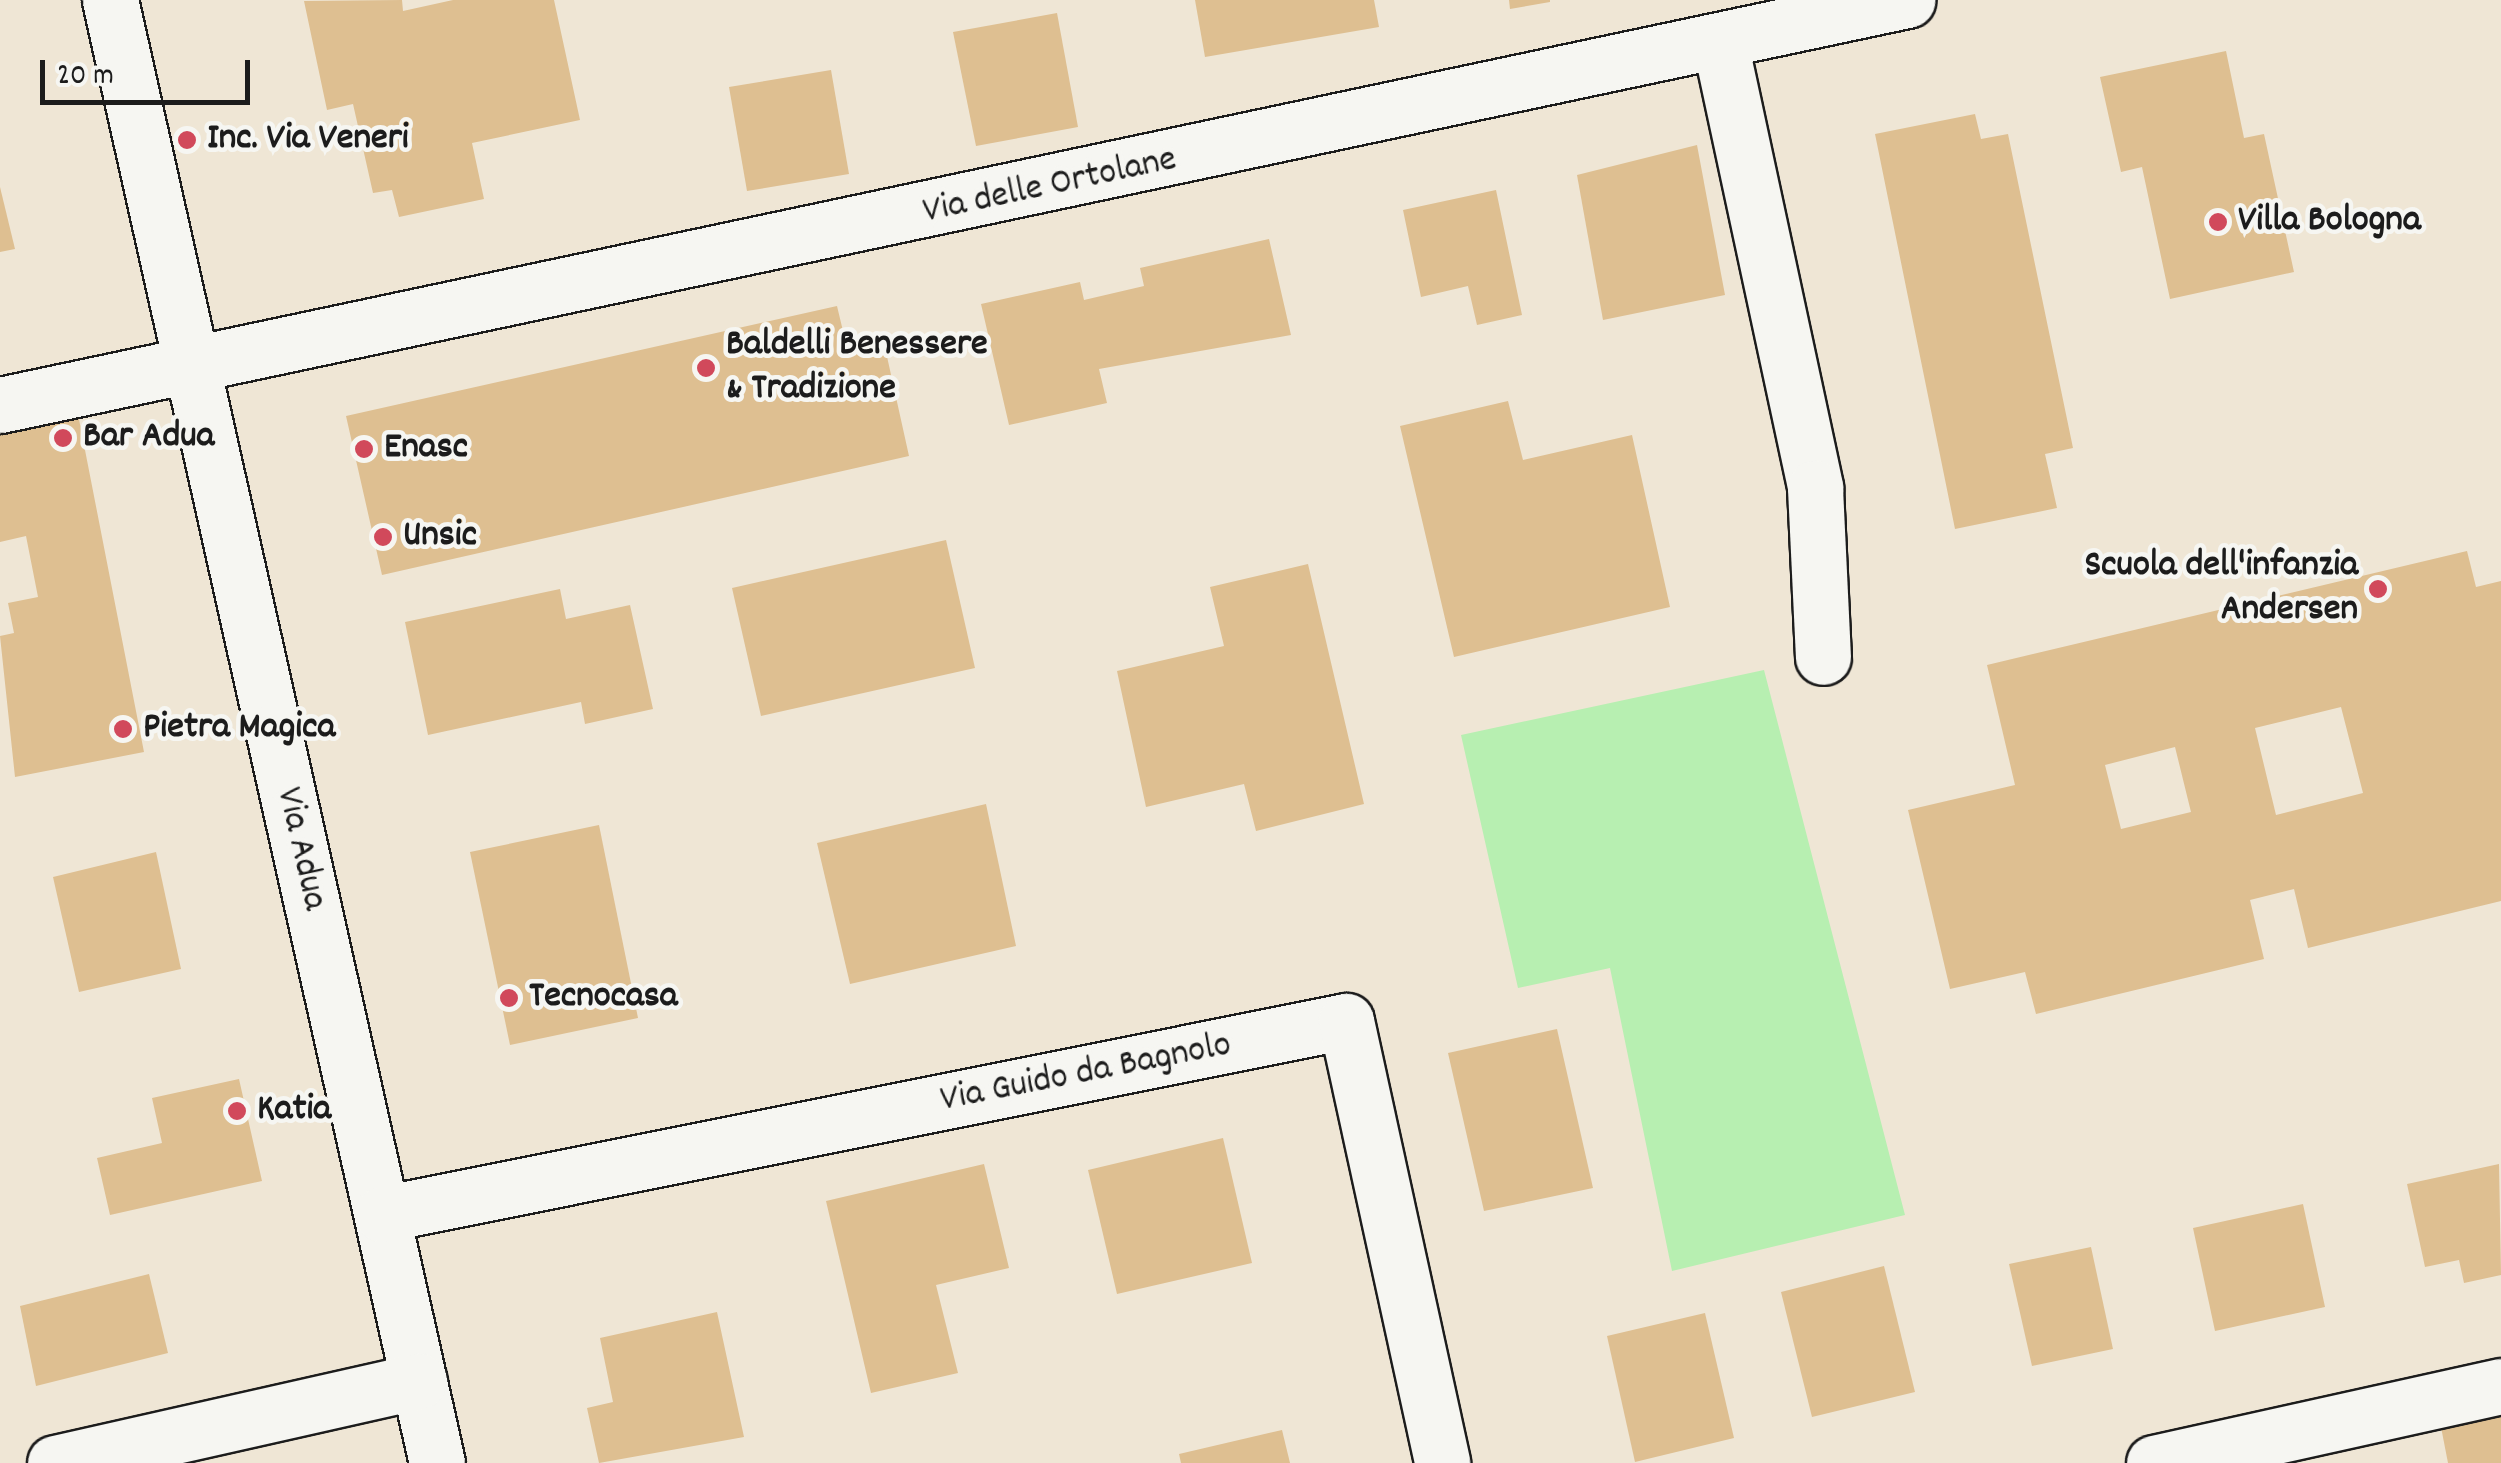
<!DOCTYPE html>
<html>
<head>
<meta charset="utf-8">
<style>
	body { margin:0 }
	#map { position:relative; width:2501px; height:1463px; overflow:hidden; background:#efe6d5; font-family:Dekko,sans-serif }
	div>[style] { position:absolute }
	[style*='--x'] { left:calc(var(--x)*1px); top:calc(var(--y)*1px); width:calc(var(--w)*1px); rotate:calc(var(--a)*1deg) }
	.green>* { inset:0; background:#b7efb1 }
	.building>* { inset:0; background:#debf91 }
	.roads { filter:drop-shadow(2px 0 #1c1c1c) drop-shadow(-2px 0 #1c1c1c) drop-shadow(0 2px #1c1c1c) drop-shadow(0 -2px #1c1c1c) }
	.street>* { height:55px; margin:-27.5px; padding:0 27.5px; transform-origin:27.5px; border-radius:27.5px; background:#f6f6f2 }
	.dots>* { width:28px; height:28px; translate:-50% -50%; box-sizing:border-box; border:5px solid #f6f6f2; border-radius:50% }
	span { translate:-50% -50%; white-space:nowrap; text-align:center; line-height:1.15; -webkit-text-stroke:9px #f6f6f2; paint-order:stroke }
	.poi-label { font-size:38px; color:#1c1c1c; font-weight:700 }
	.left { translate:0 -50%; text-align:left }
	.right { translate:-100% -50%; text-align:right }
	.street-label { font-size:38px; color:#1c1c1c }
	.scale { position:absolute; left:40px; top:60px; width:210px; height:45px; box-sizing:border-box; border:5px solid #1c1c1c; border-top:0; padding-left:12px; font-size:30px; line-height:35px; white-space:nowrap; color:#1c1c1c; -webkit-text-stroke:8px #f6f6f2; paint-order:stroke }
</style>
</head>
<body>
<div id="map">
	<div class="green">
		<div style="clip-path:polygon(1764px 670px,1905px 1215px,1672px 1271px,1610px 968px,1518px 988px,1461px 735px)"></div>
	</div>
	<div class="building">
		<div style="clip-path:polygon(402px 0,403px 11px,453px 0,554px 0,580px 120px,472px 143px,484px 199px,399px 217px,392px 190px,373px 193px,353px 104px,327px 110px,304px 1px)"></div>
		<div style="clip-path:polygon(1195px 0,1374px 0,1379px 27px,1205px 57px)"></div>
		<div style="clip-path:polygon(1509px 0,1550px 0,1550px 2px,1510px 9px)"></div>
		<div style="clip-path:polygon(1057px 13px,1078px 127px,976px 146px,953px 32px)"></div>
		<div style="clip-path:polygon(2226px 51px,2244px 138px,2264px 134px,2294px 272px,2170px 299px,2142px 167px,2121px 172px,2100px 77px)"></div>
		<div style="clip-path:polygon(831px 70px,849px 174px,747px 191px,729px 87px)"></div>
		<div style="clip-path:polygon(1975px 114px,1981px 139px,2008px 134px,2073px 448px,2045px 454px,2057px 508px,1955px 529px,1875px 134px)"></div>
		<div style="clip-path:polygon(1697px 145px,1725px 295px,1603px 320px,1577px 175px)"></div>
		<div style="clip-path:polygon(0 187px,15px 249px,0 252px)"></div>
		<div style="clip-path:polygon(1496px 190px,1522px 315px,1477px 325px,1468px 286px,1421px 297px,1403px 210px)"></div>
		<div style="clip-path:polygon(1269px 239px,1291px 335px,1099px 369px,1107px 403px,1009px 425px,981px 304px,1080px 282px,1084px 300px,1144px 286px,1140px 268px)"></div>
		<div style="clip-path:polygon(837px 306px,848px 352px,884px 343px,909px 456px,382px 575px,346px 416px)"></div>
		<div style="clip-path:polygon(1508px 401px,1523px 460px,1632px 435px,1670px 607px,1454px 657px,1400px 426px)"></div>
		<div style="clip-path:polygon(77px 409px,144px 752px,15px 777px,0 636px,14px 633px,8px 603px,38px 597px,26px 536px,0 542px,0 424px)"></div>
		<div style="clip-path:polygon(946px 540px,975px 668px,761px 716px,732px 588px)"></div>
		<div style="clip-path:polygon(evenodd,2467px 551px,2476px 587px,2501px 581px,2501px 901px,2308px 948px,2294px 889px,2250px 900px,2264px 959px,2036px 1014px,2025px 972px,1950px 989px,1908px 810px,2015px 785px,1987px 665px,2467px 551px,2341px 707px,2363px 793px,2276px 815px,2255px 728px,2341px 707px,2467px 551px,2175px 747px,2191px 812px,2121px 829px,2105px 765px,2175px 747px)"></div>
		<div style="clip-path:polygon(1308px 564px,1364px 804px,1256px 831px,1244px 784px,1146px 807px,1117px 671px,1224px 646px,1210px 587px)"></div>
		<div style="clip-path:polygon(560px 589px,566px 619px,630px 605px,653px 709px,585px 724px,581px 702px,428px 735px,405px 622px)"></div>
		<div style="clip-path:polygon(986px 804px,1016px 946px,850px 984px,817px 843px)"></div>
		<div style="clip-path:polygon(599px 825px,638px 1018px,510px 1045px,470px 852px)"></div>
		<div style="clip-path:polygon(156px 852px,181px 969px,79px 992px,53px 877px)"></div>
		<div style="clip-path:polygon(1557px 1029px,1593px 1188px,1484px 1211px,1448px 1053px)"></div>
		<div style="clip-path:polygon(239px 1079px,262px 1181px,110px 1215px,97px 1158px,162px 1143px,152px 1098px)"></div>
		<div style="clip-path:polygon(1223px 1138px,1252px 1263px,1117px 1294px,1088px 1170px)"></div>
		<div style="clip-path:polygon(984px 1164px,1009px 1268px,936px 1285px,958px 1373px,871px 1393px,826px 1201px)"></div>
		<div style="clip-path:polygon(2499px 1164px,2501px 1275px,2464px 1283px,2459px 1260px,2425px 1267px,2407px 1184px)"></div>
		<div style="clip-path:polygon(2303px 1204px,2325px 1307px,2215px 1331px,2193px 1228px)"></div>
		<div style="clip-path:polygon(2091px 1247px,2113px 1349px,2032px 1366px,2009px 1264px)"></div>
		<div style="clip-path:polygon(1884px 1266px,1915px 1392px,1812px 1417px,1781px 1292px)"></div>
		<div style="clip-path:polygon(149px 1274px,168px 1353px,36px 1386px,20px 1306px)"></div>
		<div style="clip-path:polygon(717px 1312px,744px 1437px,599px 1463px,587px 1408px,613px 1402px,600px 1338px)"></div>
		<div style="clip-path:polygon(1705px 1313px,1734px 1438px,1635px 1462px,1607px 1336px)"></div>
		<div style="clip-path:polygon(2501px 1414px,2501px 1463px,2448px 1463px,2441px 1427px)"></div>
		<div style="clip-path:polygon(1282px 1430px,1290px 1463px,1181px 1463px,1179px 1454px)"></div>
	</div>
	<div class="roads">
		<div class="street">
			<div style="--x:110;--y:0;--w:1499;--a:77.4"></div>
			<div style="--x:1720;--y:43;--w:455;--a:77.9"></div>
			<div style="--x:1815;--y:488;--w:169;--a:87.3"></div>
			<div style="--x:0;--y:405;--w:1950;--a:-11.99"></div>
			<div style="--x:382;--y:1214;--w:983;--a:-11.32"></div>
			<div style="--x:1346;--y:1021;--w:452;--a:77.7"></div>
			<div style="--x:55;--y:1463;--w:373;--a:-12.7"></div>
			<div style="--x:2154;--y:1463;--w:355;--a:-12.5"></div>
		</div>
	</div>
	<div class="dots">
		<div style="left:187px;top:140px;background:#d1495b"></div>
		<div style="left:2218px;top:222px;background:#d1495b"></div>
		<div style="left:706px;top:368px;background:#d1495b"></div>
		<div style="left:63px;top:438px;background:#d1495b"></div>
		<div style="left:364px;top:449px;background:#d1495b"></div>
		<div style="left:383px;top:537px;background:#d1495b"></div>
		<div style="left:2378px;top:589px;background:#d1495b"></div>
		<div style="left:123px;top:729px;background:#d1495b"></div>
		<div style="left:509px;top:998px;background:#d1495b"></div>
		<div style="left:237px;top:1111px;background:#d1495b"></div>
	</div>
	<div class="poi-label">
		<span class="left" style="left:207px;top:140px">Inc. Via Veneri</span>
		<span class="left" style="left:2238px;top:222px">Villa Bologna</span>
		<span class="left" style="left:726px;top:368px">Baldelli Benessere<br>&amp; Tradizione</span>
		<span class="left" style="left:83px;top:438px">Bar Adua</span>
		<span class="left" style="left:384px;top:449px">Enasc</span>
		<span class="left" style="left:403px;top:537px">Unsic</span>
		<span class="right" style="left:2358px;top:589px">Scuola dell'infanzia<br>Andersen</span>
		<span class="left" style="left:143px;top:729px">Pietra Magica</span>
		<span class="left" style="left:529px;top:998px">Tecnocasa</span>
		<span class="left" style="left:257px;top:1111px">Katia</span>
	</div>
	<div class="street-label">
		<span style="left:1050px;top:187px;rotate:-12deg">Via delle Ortolane</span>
		<span style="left:300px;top:849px;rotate:77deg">Via Adua</span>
		<span style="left:1086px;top:1074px;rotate:-11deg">Via Guido da Bagnolo</span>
	</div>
	<div class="scale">20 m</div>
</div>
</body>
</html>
